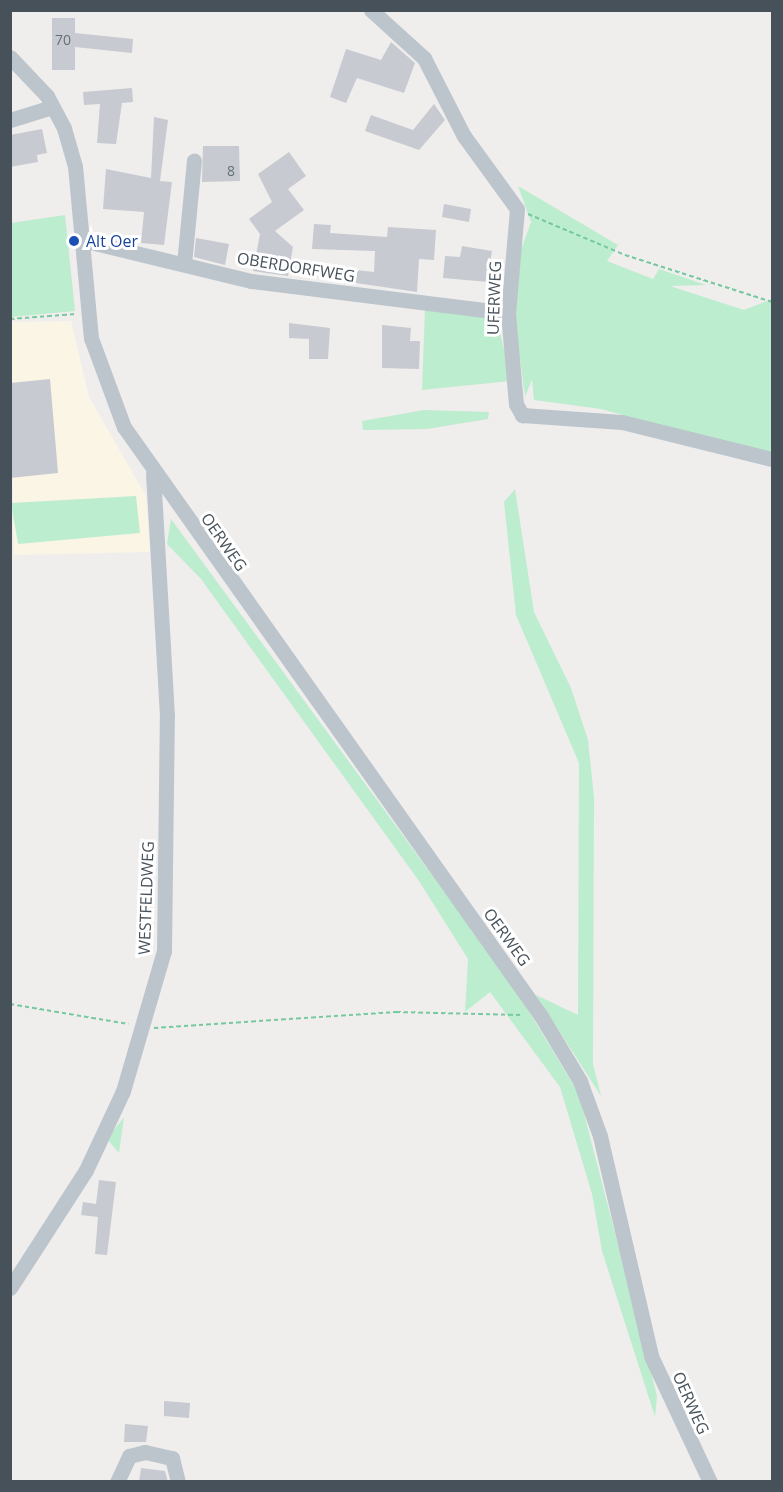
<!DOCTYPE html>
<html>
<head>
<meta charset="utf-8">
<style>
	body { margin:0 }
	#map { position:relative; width:783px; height:1492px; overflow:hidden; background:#f0eded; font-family:"Open Sans",sans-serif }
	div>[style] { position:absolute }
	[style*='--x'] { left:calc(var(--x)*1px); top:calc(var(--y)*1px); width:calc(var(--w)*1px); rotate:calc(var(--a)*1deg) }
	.commercial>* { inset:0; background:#fbf5e6 }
	.green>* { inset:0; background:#bcedce }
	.building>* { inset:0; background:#c7cad0 }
	.path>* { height:2px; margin-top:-1px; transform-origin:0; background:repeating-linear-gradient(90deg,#76c99f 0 4.5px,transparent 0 7.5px) }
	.minor>* { height:15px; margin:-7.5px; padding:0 7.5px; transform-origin:7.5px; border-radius:7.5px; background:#bcc5cc }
	.dots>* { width:16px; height:16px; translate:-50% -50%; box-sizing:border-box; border:3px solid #fff; border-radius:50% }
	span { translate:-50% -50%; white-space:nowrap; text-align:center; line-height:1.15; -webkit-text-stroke:6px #fff; paint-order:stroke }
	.number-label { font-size:14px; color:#666f78 }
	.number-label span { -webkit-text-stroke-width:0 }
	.transit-label { font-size:16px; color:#164399 }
	.left { translate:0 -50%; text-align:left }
	.street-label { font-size:16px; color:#46515a }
	.frame { position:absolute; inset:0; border:12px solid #46515a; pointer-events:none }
</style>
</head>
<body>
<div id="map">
	<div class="commercial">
		<div style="clip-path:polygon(71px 321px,89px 397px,146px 496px,150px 552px,14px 555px,10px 322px)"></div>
	</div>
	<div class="green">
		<div style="clip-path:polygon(518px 186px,618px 245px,607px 261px,653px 279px,659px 269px,706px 285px,670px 286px,744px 310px,772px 299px,772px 456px,601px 409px,534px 400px,532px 379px,525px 397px,515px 319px,521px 250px,531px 222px)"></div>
		<div style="clip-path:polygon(65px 215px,75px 311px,11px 317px,11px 223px)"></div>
		<div style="clip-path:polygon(425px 308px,479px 312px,497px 319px,511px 381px,422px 390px)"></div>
		<div style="clip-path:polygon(424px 410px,489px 412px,488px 419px,427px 429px,363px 430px,362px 421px)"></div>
		<div style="clip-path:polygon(515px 489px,534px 612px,571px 688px,588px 740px,594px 797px,593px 1064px,601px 1096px,536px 995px,578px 1015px,579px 763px,516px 615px,504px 502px)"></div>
		<div style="clip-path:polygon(136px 496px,140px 533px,18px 544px,11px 503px)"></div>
		<div style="clip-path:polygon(171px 519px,514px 987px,579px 1094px,657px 1396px,655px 1417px,602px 1251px,592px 1194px,560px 1087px,490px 992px,465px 1012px,468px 959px,419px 881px,201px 579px,167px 544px)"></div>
		<div style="clip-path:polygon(124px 1117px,119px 1153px,107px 1139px)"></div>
	</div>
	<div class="building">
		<div style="clip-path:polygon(52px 18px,75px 18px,75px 33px,133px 39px,132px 53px,75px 47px,75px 70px,52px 70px)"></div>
		<div style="clip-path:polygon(391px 42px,415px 63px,404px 93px,357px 78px,346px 103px,330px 97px,346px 49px,381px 60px)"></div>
		<div style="clip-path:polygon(132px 88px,133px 102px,122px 103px,116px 144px,97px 143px,100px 104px,84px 105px,83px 92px)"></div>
		<div style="clip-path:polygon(434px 104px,445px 120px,419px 150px,365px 131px,371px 115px,413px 130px)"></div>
		<div style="clip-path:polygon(154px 117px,168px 120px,160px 181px,172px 182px,164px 245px,141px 243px,144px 212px,103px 209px,106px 169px,151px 178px)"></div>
		<div style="clip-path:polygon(42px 129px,47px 153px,37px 155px,38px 162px,10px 167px,10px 135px)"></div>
		<div style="clip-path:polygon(203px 146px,239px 146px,240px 181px,202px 182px)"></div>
		<div style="clip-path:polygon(289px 152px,306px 176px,288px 189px,304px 210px,275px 231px,293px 247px,288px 276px,253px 271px,260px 234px,249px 219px,272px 202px,258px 174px)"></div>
		<div style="clip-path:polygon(444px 204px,471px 209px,469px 222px,442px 217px)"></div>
		<div style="clip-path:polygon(314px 224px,331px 225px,330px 233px,387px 237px,388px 227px,436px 230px,434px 260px,419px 259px,417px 292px,329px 279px,330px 267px,374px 272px,375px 251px,312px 249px)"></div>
		<div style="clip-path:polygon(196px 238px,229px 244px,225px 265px,194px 257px)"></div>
		<div style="clip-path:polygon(462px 246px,492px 251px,490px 262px,502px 263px,500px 283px,443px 278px,445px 256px,460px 257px)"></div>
		<div style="clip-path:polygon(289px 323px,330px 328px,328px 359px,309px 359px,309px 339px,289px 338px)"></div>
		<div style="clip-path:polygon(382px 325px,411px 328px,410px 341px,420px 341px,419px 369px,382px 368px)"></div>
		<div style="clip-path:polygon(50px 379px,58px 473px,10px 478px,10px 383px)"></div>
		<div style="clip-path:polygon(99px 1180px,116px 1182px,107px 1255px,95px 1254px,98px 1217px,81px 1215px,83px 1202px,96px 1204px)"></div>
		<div style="clip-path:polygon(164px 1401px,190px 1403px,189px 1418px,164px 1416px)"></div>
		<div style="clip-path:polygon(125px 1424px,148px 1426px,146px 1442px,124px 1442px)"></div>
		<div style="clip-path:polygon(141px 1468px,165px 1471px,168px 1482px,139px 1482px)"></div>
	</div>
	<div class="path">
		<div style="--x:528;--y:214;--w:105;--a:22.9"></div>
		<div style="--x:625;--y:255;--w:154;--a:17.7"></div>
		<div style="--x:10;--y:319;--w:66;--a:-4.3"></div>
		<div style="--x:10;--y:1004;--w:120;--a:9.6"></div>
		<div style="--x:154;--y:1028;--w:243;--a:-3.8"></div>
		<div style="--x:396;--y:1012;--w:127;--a:1.4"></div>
	</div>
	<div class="minor">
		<div style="--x:371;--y:10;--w:72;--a:42.2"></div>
		<div style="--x:424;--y:58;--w:88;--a:62.9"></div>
		<div style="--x:464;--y:136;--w:90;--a:54"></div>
		<div style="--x:517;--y:209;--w:104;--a:94.9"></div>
		<div style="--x:508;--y:313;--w:91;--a:85"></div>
		<div style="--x:516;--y:404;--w:13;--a:61"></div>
		<div style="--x:522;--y:415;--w:100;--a:4"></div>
		<div style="--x:622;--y:422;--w:154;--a:13.9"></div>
		<div style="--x:10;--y:57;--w:54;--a:46.5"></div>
		<div style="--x:47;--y:96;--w:36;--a:62"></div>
		<div style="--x:64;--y:128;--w:40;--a:74"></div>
		<div style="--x:75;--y:166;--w:173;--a:84.7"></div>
		<div style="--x:91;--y:338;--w:95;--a:69.7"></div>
		<div style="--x:124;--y:427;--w:722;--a:54.7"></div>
		<div style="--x:541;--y:1016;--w:76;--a:59"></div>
		<div style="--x:580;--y:1081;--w:59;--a:70"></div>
		<div style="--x:600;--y:1136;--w:226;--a:76.9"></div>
		<div style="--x:651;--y:1356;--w:139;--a:64.9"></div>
		<div style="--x:10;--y:120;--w:44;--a:-17.2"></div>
		<div style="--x:82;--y:240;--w:174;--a:13.6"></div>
		<div style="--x:251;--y:281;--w:259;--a:7.1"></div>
		<div style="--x:184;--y:264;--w:104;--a:-84.5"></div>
		<div style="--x:10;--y:1288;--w:140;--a:-57.2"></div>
		<div style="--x:86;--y:1170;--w:87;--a:-64.9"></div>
		<div style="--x:123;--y:1091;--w:146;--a:-73.7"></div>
		<div style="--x:164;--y:951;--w:235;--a:-89.3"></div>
		<div style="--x:167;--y:716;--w:243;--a:-93.3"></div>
		<div style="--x:117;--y:1482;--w:29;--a:-65"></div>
		<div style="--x:129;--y:1456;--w:16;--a:-14"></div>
		<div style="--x:145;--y:1452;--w:28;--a:13"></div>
		<div style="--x:172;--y:1458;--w:25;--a:76"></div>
	</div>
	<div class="dots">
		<div style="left:74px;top:241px;background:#1a4fb4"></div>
	</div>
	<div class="number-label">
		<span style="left:63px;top:40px">70</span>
		<span style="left:231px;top:171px">8</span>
	</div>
	<div class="transit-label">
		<span class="left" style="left:86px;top:241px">Alt Oer</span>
	</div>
	<div class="street-label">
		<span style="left:296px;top:267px;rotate:9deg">OBERDORFWEG</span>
		<span style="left:494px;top:298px;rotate:-88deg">UFERWEG</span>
		<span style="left:224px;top:542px;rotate:55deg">OERWEG</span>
		<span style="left:146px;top:898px;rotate:-88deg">WESTFELDWEG</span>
		<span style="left:507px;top:937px;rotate:54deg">OERWEG</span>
		<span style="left:691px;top:1403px;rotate:66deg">OERWEG</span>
	</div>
	<div class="frame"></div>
</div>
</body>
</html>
